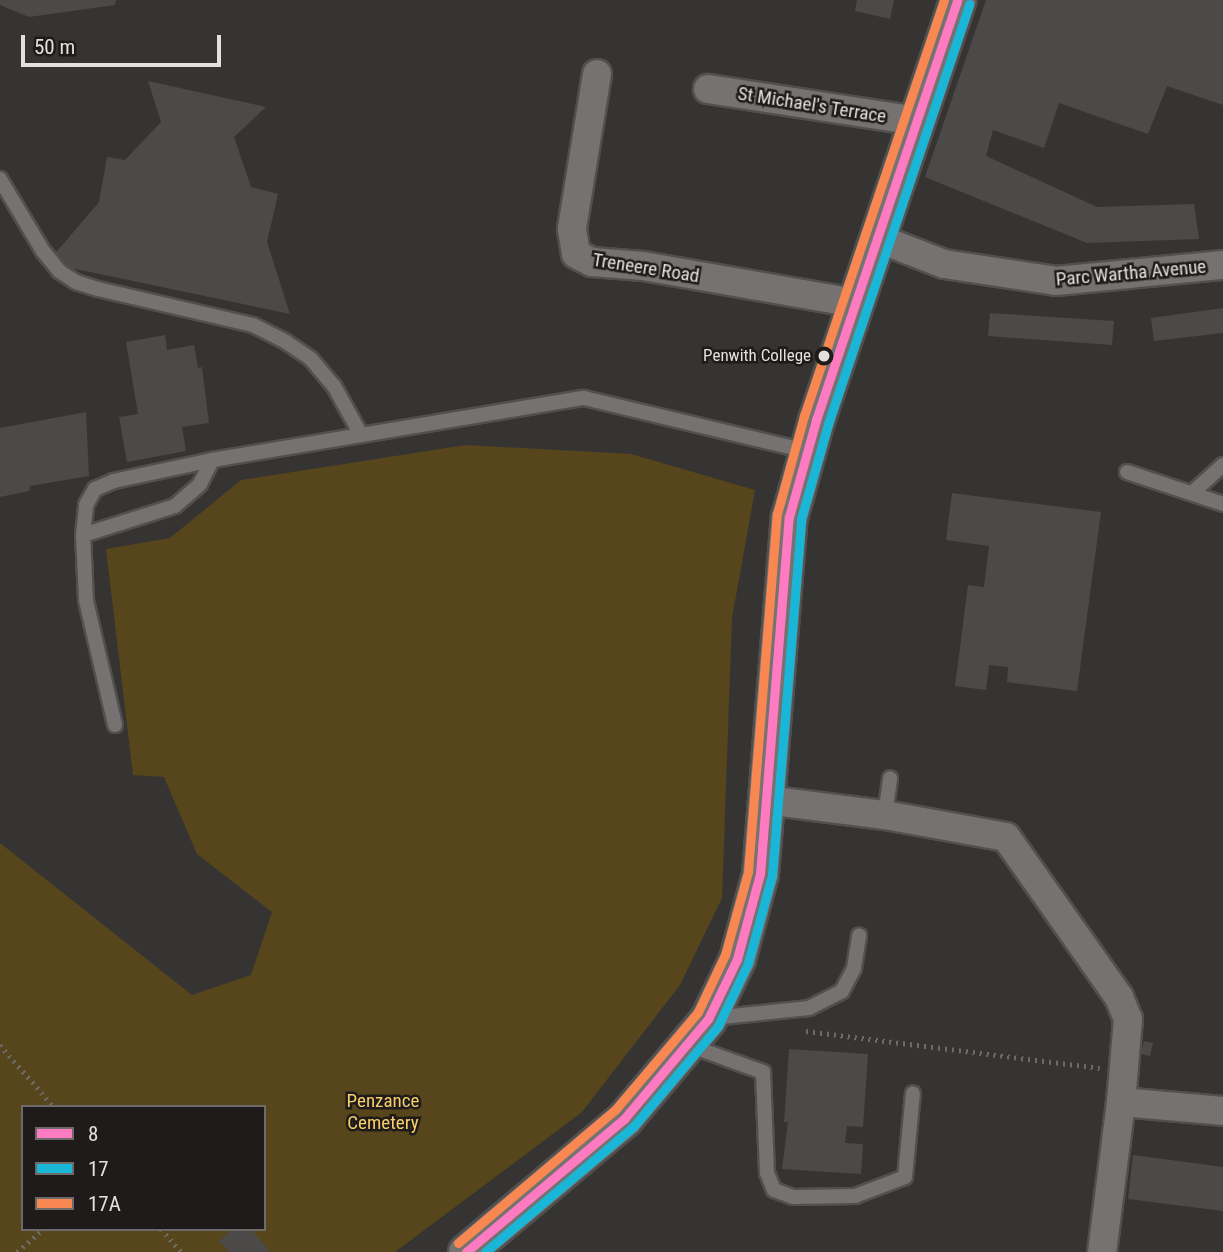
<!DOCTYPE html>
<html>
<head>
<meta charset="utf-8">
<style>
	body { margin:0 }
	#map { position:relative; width:1223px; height:1252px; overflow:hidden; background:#363432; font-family:"Roboto Condensed",sans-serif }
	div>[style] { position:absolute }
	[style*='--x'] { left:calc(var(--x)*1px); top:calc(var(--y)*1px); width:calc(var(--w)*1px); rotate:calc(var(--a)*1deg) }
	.green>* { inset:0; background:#57451c }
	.building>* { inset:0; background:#4c4a48 }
	.path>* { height:4.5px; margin-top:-2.25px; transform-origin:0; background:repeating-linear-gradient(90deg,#6d6b6a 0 2px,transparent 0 7px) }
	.roads { filter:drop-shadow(2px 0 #51504e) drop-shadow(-2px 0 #51504e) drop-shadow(0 2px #51504e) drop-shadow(0 -2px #51504e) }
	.service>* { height:14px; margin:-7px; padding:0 7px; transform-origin:7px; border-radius:7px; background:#757271 }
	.minor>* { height:28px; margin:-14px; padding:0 14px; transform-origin:14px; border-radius:14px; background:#757271 }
	.tertiary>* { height:35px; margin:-17.5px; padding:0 17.5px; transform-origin:17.5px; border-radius:17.5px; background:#757271 }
	.bus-1>* { height:9px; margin:-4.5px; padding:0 4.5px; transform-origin:4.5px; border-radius:4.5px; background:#fe7ac1 }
	.bus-2>* { height:9px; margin:-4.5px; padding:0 4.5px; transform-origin:4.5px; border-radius:4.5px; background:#1ab6d8 }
	.bus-3>* { height:9px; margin:-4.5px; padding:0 4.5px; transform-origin:4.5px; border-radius:4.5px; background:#f88751 }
	.dots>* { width:19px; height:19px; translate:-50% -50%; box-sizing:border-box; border:4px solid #1e1b1a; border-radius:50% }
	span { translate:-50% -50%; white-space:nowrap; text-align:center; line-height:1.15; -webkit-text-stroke:5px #1e1b1a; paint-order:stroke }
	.bus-label { font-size:17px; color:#e4e0df }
	.right { translate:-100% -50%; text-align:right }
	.street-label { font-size:19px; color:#e4e0df }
	.park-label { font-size:19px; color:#f8ce6a }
	.legend { position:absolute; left:21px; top:1105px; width:245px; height:126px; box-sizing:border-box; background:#1e1b1a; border:2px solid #6d6a69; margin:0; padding:9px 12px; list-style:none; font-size:21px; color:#e4e0df }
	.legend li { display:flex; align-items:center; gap:14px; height:35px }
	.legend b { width:35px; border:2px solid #6d6a69 }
	.scale { position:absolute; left:21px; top:35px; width:200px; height:32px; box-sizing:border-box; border:4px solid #e4e0df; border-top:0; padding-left:9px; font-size:21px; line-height:24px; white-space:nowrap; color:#e4e0df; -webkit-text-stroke:5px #1e1b1a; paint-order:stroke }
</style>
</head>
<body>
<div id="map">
	<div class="green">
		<div style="clip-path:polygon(evenodd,466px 445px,631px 454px,755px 490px,732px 618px,722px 898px,680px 985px,582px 1112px,395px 1252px,0 1252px,0 843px,192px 995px,251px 975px,272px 912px,197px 854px,164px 777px,133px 775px,106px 549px,170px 538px,241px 480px,466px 445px,23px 1107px,264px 1107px,264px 1229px,23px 1229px,23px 1107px)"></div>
	</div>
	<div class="building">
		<div style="clip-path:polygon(0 0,116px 0,115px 5px,29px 17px,0 5px)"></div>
		<div style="clip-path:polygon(857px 0,894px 0,890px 19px,855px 11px)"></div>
		<div style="clip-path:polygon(986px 0,1223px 0,1223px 105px,1167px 86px,1148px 134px,1059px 103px,1044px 148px,993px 130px,986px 156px,1097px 207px,1194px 204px,1199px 239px,1087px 243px,925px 177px)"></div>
		<div style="clip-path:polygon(148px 81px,266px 107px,234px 137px,251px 187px,278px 194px,267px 242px,290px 314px,47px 263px,99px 202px,107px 157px,125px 160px,161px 122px)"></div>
		<div style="clip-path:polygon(1223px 308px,1223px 333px,1154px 341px,1151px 318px)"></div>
		<div style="clip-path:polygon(990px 313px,1114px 321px,1112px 345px,988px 336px)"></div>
		<div style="clip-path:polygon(165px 335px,167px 350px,194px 345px,198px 368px,202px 367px,209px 423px,182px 427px,186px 451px,127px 462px,119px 417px,138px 414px,126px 342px)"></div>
		<div style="clip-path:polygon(86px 412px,89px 476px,30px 486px,29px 491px,0 497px,0 428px)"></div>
		<div style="clip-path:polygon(952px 493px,1101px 512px,1077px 691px,1007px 682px,1008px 667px,989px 665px,986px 690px,955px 686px,968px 585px,984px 587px,989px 546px,946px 540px)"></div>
		<div style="clip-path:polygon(1144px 1041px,1153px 1043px,1150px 1056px,1141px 1054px)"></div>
		<div style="clip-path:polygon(789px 1049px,868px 1054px,863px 1127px,847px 1126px,845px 1143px,863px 1144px,861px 1174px,782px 1169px,788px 1122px,784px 1122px)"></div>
		<div style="clip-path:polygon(1133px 1155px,1223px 1167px,1223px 1211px,1128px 1199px)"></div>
		<div style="clip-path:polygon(232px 1229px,251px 1229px,270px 1252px,229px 1252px,219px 1241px)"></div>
	</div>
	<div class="path">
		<div style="--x:806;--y:1031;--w:296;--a:7.2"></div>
		<div style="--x:0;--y:1045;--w:82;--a:48.9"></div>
		<div style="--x:161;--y:1229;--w:31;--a:48"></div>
		<div style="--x:17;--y:1252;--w:35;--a:-41"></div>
	</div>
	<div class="roads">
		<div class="service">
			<div style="--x:0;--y:179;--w:84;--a:59.2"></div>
			<div style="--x:43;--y:251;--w:26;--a:51"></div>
			<div style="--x:59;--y:271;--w:20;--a:33"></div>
			<div style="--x:76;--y:282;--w:23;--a:18"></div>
			<div style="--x:98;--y:289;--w:159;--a:13.1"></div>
			<div style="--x:253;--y:325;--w:37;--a:27"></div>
			<div style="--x:286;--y:342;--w:30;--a:34"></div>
			<div style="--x:311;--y:359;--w:35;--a:50"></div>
			<div style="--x:334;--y:386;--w:56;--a:61.1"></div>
			<div style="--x:1127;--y:472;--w:101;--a:18.4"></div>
			<div style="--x:1192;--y:493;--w:42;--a:-42.1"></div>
			<div style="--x:83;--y:535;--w:96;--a:-17.5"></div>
			<div style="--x:175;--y:506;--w:33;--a:-41"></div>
			<div style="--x:200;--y:484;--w:27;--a:-63"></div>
			<div style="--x:115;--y:725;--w:128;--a:-103.1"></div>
			<div style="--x:86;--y:600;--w:65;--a:-92.6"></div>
			<div style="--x:83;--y:535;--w:30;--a:-84"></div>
			<div style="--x:86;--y:505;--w:18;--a:-61"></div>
			<div style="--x:95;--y:489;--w:21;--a:-23"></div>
			<div style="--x:114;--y:481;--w:100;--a:-12.1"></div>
			<div style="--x:212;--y:460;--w:377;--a:-9.5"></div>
			<div style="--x:584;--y:398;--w:229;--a:13.4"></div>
			<div style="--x:885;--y:815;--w:37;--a:-82"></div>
			<div style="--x:712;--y:1018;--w:98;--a:-5.9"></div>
			<div style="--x:809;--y:1008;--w:37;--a:-27"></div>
			<div style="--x:842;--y:991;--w:26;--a:-62"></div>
			<div style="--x:854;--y:968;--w:33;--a:-81"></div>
			<div style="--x:688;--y:1045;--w:80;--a:19.8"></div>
			<div style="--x:763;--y:1072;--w:101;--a:87.7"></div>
			<div style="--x:767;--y:1173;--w:18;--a:68"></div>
			<div style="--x:774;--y:1190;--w:20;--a:20"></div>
			<div style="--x:793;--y:1197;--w:62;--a:-0.9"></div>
			<div style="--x:855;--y:1196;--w:53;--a:-20.8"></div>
			<div style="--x:905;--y:1177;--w:84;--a:-84.6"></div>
		</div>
		<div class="minor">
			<div style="--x:597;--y:74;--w:157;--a:99.2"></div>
			<div style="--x:572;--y:229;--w:25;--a:81"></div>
			<div style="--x:576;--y:254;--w:18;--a:27"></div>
			<div style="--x:592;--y:262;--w:51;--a:4.5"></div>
			<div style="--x:643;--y:266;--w:215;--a:9.9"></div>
			<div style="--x:708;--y:89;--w:210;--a:8.7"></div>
			<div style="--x:877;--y:238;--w:72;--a:21.2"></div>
			<div style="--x:944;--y:264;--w:113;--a:8.6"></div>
			<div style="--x:1056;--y:281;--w:168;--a:-5.5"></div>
			<div style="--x:766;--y:800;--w:120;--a:7.2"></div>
			<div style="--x:885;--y:815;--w:123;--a:10.3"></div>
			<div style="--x:1006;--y:837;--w:196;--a:54.8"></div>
			<div style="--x:1119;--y:997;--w:24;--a:68"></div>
			<div style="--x:1128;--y:1019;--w:83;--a:94.8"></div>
			<div style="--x:1121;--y:1102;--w:151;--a:97.2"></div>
			<div style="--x:1121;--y:1102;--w:102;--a:5"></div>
		</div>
		<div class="tertiary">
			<div style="--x:466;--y:1252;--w:207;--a:-40.1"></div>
			<div style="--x:624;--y:1119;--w:131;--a:-50"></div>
			<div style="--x:708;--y:1019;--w:67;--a:-64.2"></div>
			<div style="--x:737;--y:959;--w:88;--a:-74.9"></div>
			<div style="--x:760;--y:874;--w:358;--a:-85.4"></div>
			<div style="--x:789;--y:517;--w:101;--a:-74.4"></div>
			<div style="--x:816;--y:420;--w:443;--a:-71.4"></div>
		</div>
	</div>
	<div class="bus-1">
		<div style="--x:466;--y:1252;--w:207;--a:-40.1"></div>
		<div style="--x:624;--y:1119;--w:131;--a:-50"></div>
		<div style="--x:708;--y:1019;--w:67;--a:-64.2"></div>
		<div style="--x:737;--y:959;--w:88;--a:-74.9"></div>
		<div style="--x:760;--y:874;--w:358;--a:-85.4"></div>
		<div style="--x:789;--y:517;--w:101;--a:-74.4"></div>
		<div style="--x:816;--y:420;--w:443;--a:-71.4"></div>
	</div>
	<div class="bus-2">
		<div style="--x:485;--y:1252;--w:194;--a:-40.2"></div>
		<div style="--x:633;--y:1127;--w:132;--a:-49.9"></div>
		<div style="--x:718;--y:1026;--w:70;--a:-64.5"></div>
		<div style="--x:748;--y:963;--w:91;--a:-74.7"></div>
		<div style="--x:772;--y:875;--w:357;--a:-85.3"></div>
		<div style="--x:801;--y:519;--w:99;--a:-74.1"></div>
		<div style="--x:828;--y:424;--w:443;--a:-71.4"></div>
	</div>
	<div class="bus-3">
		<div style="--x:458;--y:1243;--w:206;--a:-40.3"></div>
		<div style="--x:615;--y:1110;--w:128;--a:-49.7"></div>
		<div style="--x:698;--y:1012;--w:63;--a:-64.7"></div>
		<div style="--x:725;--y:955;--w:86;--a:-74.5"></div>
		<div style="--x:748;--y:872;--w:359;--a:-85.4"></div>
		<div style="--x:777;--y:514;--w:102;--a:-74.6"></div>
		<div style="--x:804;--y:416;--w:439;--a:-71.4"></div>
	</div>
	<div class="dots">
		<div style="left:824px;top:356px;background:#e4e0df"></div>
	</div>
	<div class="bus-label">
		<span class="right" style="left:811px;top:356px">Penwith College</span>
	</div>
	<div class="street-label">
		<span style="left:812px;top:105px;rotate:9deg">St Michael's Terrace</span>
		<span style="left:646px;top:268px;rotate:9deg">Treneere Road</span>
		<span style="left:1131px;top:273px;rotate:-5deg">Parc Wartha Avenue</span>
	</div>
	<div class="park-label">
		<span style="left:383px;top:1112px">Penzance<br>Cemetery</span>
	</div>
	<ul class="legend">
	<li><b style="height:9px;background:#fe7ac1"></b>8</li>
	<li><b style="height:9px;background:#1ab6d8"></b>17</li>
	<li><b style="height:9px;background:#f88751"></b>17A</li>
	</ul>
	<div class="scale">50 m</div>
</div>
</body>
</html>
